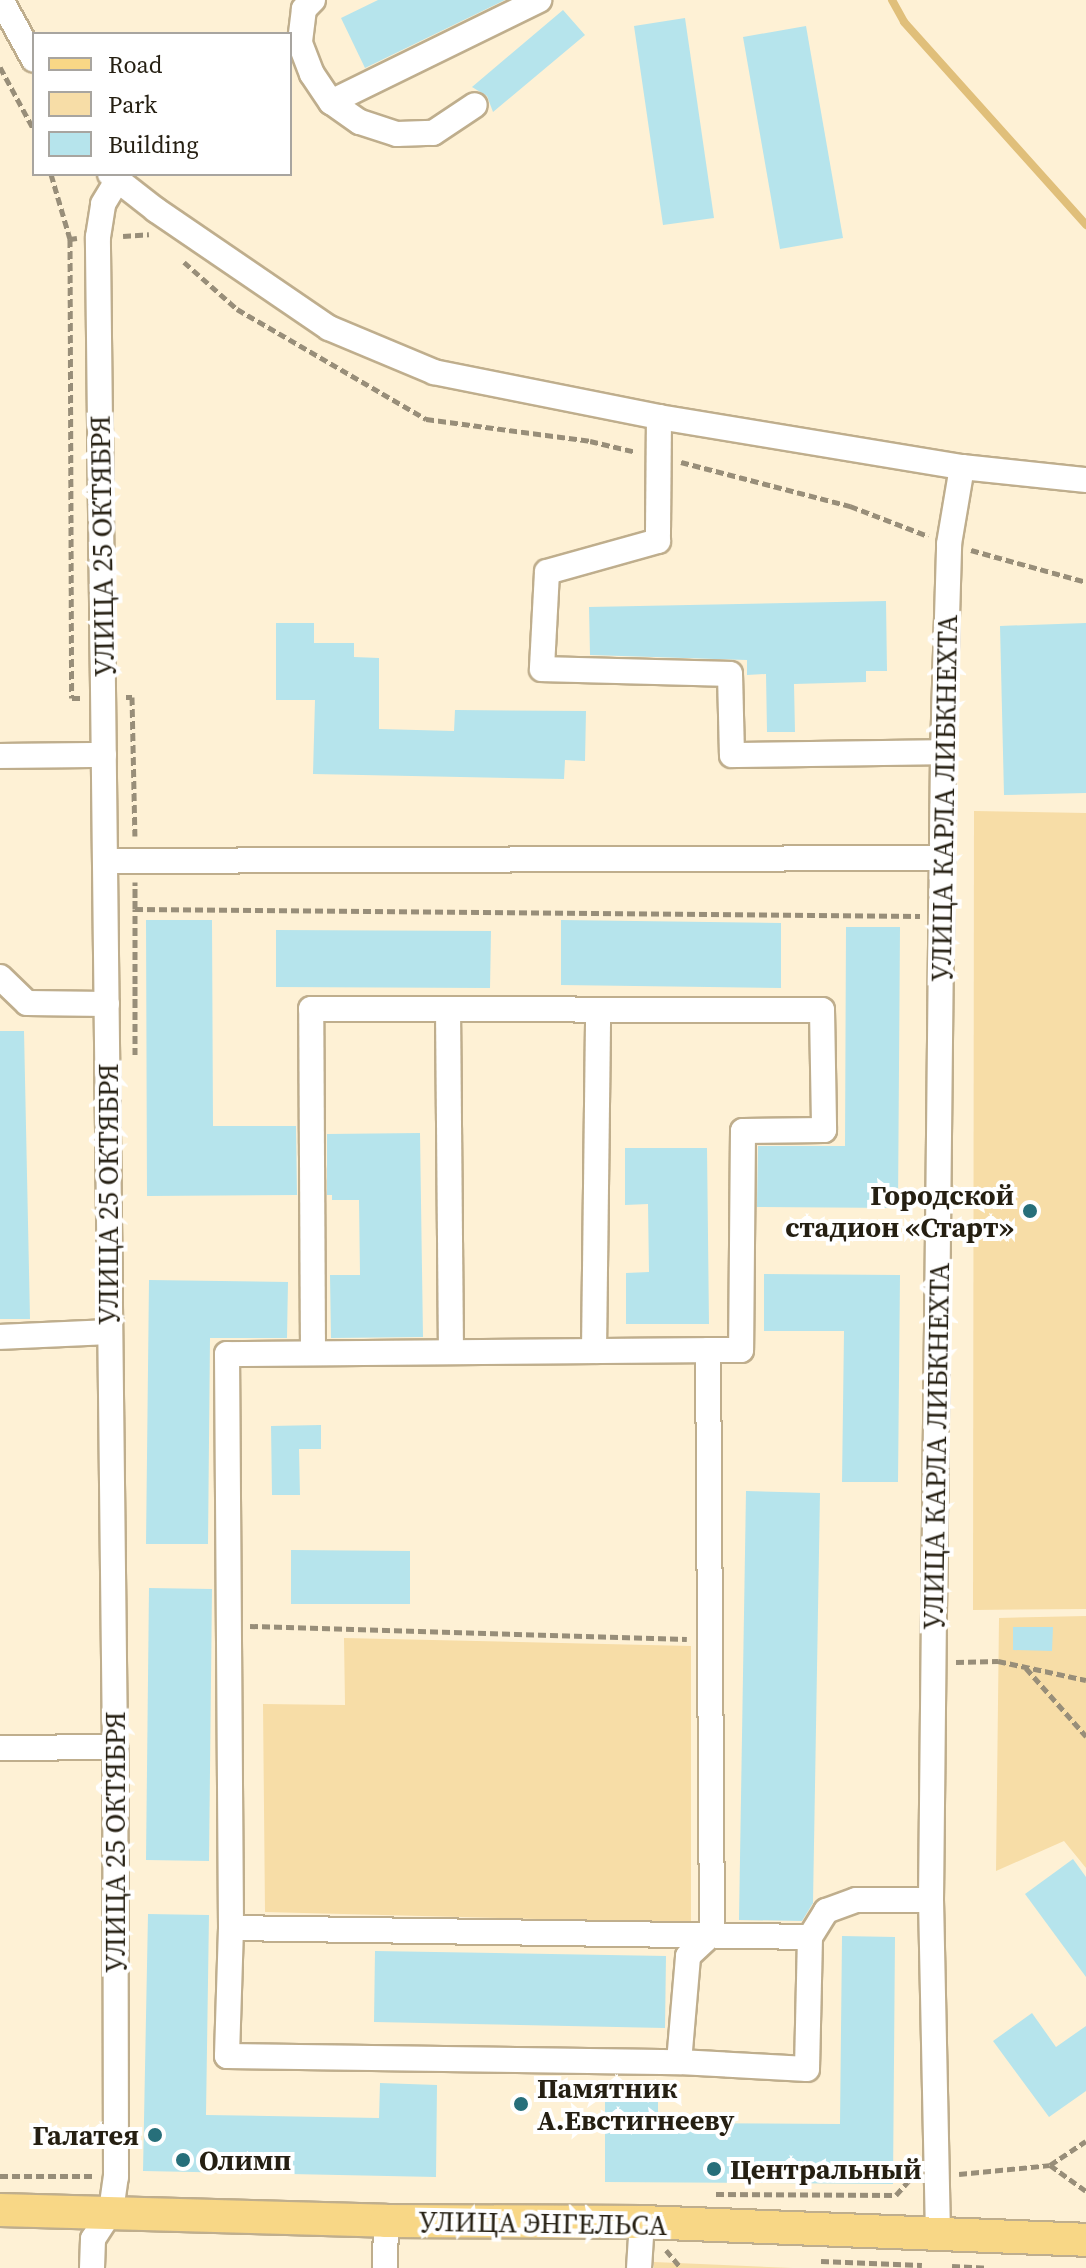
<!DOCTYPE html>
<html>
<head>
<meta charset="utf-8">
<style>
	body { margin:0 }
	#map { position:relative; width:1086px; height:2268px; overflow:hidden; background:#fef1d5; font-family:"Source Serif 4",serif }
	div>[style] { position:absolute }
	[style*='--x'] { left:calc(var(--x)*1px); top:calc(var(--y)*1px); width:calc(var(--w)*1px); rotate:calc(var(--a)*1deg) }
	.green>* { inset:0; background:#f7dda7 }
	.stream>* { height:8px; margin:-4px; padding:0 4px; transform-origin:4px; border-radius:4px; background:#e0bf7a }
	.building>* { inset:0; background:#b6e4ec }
	.path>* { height:5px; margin-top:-2.5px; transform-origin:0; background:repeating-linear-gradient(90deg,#988e79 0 8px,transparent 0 12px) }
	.roads { filter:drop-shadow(2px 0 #bfae8d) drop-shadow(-2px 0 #bfae8d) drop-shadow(0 2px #bfae8d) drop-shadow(0 -2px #bfae8d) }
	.minor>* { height:24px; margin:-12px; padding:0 12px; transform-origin:12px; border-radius:12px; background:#fff }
	.major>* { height:32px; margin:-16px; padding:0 16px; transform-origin:16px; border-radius:16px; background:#f8d786 }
	.dots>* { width:22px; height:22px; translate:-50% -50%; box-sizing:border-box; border:4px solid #fff; border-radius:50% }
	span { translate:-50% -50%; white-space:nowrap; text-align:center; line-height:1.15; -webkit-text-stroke:8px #fff; paint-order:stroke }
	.street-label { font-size:28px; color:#251f12 }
	.poi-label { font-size:28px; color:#251f12; font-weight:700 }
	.right { translate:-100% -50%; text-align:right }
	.left { translate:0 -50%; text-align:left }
	.legend { position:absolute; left:32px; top:32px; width:260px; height:144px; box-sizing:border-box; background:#fff; border:2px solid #a8a5a0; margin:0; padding:10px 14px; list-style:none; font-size:24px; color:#251f12 }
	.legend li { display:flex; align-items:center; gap:16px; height:40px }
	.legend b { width:40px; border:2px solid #a8a5a0 }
</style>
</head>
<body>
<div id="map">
	<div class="green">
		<div style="clip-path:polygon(974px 811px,1086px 813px,1086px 1609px,973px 1610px)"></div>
		<div style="clip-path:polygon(1086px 1616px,1086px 1868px,1064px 1841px,996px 1871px,999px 1618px)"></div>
		<div style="clip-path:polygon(344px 1638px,691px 1646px,691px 1923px,265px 1912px,263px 1704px,345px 1705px)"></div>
		<div style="clip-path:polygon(654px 2262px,793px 2268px,654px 2268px)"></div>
	</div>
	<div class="stream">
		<div style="--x:892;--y:0;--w:25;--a:61"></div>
		<div style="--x:904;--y:22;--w:273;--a:48.1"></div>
	</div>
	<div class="building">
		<div style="clip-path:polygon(378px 0,505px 0,365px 68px,341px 18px)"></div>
		<div style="clip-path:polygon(563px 10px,585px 35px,493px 112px,487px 96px,472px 87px)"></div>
		<div style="clip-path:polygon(685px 18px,714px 218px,663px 225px,634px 26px)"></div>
		<div style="clip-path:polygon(806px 26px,843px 238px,780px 249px,743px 37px)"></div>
		<div style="clip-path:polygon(886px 601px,887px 671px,866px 671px,866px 682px,794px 684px,795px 732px,767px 732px,766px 674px,747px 675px,747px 660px,590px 655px,589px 607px)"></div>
		<div style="clip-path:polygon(276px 623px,314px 623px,314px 643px,354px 643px,354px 657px,379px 658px,379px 729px,454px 731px,455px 710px,586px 711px,585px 761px,565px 760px,564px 779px,313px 774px,315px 700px,276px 700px)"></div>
		<div style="clip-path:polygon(1086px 623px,1086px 793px,1004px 795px,1000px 626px)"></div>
		<div style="clip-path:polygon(146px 920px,212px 920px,213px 1126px,296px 1126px,297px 1195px,147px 1196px)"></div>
		<div style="clip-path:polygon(561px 920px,781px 923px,781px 988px,561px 985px)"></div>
		<div style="clip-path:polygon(846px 927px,900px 927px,898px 1208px,757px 1207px,758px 1146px,845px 1146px)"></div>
		<div style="clip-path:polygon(276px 930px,491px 931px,490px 988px,276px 987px)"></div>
		<div style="clip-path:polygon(0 1031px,24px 1031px,30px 1319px,0 1319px)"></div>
		<div style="clip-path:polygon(420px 1133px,423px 1337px,331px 1338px,330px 1275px,360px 1275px,359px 1200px,332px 1200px,332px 1195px,327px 1195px,327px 1134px)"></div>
		<div style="clip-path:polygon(625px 1148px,707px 1148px,709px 1324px,626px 1324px,626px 1273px,649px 1272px,648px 1204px,625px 1205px)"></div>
		<div style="clip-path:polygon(764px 1274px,900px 1275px,898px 1482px,842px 1482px,844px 1331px,764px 1331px)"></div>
		<div style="clip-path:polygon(149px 1280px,288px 1282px,287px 1338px,210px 1338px,208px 1544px,146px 1544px)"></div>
		<div style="clip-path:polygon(321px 1425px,321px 1449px,299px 1449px,300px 1495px,272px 1495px,271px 1426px)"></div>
		<div style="clip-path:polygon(746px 1491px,820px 1493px,813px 1903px,802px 1921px,739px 1920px)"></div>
		<div style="clip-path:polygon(291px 1550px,410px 1551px,410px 1604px,291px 1604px)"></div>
		<div style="clip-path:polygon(149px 1588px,212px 1589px,209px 1861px,146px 1860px)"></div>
		<div style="clip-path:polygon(1013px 1627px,1053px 1627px,1052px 1651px,1013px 1650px)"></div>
		<div style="clip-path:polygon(1073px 1859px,1086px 1877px,1086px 1977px,1025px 1894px)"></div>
		<div style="clip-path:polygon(148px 1914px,209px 1915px,206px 2115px,379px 2118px,380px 2083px,437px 2085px,436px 2177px,143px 2171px)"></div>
		<div style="clip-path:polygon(842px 1936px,895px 1937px,893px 2184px,605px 2182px,605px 2084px,658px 2084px,658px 2123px,840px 2124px)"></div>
		<div style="clip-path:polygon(375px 1951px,666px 1956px,665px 2028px,374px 2022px)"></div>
		<div style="clip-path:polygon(1032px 2013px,1056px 2047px,1086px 2026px,1086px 2091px,1049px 2117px,993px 2041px)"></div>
	</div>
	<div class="path">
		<div style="--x:0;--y:67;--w:72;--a:61.6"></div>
		<div style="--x:51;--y:174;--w:68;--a:73.7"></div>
		<div style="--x:70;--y:239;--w:7;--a:-8"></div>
		<div style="--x:123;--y:236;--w:26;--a:-4"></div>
		<div style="--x:70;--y:239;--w:459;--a:89.8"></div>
		<div style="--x:72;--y:698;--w:8;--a:0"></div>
		<div style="--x:184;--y:262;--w:71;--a:41.6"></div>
		<div style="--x:237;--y:309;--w:219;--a:30.2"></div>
		<div style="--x:426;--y:419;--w:165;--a:7.6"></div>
		<div style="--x:590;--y:441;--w:47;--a:13.4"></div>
		<div style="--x:681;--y:462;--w:175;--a:14.6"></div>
		<div style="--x:850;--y:506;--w:84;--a:21"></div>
		<div style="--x:971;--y:550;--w:119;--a:15.5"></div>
		<div style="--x:126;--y:697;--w:6;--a:0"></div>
		<div style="--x:132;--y:697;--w:139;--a:88.8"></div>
		<div style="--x:135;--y:909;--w:27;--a:-90"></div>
		<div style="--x:135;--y:1055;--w:146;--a:-90"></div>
		<div style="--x:135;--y:909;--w:785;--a:0.51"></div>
		<div style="--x:250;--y:1626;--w:437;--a:1.7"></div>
		<div style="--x:956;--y:1662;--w:42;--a:-1.4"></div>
		<div style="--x:998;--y:1661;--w:90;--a:12.2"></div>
		<div style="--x:1026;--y:1668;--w:91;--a:48.6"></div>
		<div style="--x:1050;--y:2165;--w:44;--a:35.8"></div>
		<div style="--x:959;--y:2174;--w:91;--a:-5.6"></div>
		<div style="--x:1050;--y:2165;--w:43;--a:-33.7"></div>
		<div style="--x:0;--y:2176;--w:93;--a:0"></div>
		<div style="--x:716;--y:2194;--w:180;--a:0.3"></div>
		<div style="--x:896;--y:2195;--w:25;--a:-48"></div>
		<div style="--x:666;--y:2250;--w:23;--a:50"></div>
		<div style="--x:821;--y:2261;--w:101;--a:2.3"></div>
		<div style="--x:952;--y:2266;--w:35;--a:3"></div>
	</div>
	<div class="roads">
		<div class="minor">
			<div style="--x:1;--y:0;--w:68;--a:61.2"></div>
			<div style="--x:313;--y:0;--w:13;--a:135"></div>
			<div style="--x:304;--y:9;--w:34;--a:97"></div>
			<div style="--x:300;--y:43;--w:33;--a:69"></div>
			<div style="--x:312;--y:74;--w:34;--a:56"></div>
			<div style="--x:331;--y:102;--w:35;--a:35"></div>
			<div style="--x:360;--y:122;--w:39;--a:18"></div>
			<div style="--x:397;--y:134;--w:36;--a:-2"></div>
			<div style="--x:433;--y:133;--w:50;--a:-33.7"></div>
			<div style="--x:331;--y:102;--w:232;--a:-26.1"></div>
			<div style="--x:110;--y:174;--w:58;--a:38"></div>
			<div style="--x:156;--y:210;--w:209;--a:34.3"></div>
			<div style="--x:329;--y:328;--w:114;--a:22.7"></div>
			<div style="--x:434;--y:372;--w:229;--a:11.3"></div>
			<div style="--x:659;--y:417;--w:307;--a:9.4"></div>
			<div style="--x:962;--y:467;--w:125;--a:6"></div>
			<div style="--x:659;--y:417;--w:124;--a:90.5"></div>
			<div style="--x:658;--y:541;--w:115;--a:164.4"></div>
			<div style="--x:547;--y:572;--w:97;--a:93"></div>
			<div style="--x:542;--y:669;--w:188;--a:1.5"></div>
			<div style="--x:730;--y:674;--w:81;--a:88.6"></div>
			<div style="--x:732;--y:755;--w:211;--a:-0.8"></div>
			<div style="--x:0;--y:756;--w:104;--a:-0.6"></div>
			<div style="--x:105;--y:861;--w:838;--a:-0.21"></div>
			<div style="--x:0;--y:977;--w:37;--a:44"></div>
			<div style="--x:27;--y:1003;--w:80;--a:0.7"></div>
			<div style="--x:448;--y:1009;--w:342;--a:89.5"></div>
			<div style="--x:0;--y:1337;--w:109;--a:-2.6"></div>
			<div style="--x:594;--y:1351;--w:341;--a:-89.3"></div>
			<div style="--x:313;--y:1352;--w:343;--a:-90.3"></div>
			<div style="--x:311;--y:1009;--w:511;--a:0.11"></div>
			<div style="--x:822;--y:1010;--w:120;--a:89"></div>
			<div style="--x:824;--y:1130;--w:81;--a:179.3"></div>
			<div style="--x:743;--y:1131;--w:219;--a:90.5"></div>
			<div style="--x:741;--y:1350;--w:33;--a:180"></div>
			<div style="--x:0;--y:1748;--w:115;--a:-0.5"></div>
			<div style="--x:231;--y:1928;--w:579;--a:0.89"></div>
			<div style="--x:810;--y:1937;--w:31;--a:-58"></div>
			<div style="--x:826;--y:1911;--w:32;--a:-20"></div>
			<div style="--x:856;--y:1900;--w:75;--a:0"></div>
			<div style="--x:679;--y:2062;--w:106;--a:-85.1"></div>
			<div style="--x:688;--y:1956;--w:33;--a:-43"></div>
			<div style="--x:712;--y:1934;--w:584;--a:-90.39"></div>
			<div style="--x:708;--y:1350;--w:481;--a:179.5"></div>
			<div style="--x:227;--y:1354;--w:574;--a:89.6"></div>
			<div style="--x:231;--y:1928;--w:128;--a:91.8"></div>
			<div style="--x:227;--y:2056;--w:452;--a:0.8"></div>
			<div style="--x:679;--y:2062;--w:128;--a:3.1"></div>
			<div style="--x:807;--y:2069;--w:132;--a:-88.7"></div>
			<div style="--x:938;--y:2234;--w:334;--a:-91.2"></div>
			<div style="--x:931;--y:1900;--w:1148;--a:-89.4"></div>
			<div style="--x:943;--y:752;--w:208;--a:-88.3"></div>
			<div style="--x:949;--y:544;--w:78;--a:-80.4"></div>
			<div style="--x:92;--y:2268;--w:29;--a:-88"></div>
			<div style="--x:93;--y:2239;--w:33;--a:-57"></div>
			<div style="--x:111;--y:2211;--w:34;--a:-82"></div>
			<div style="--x:116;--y:2177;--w:430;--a:-90.1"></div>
			<div style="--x:115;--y:1747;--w:1510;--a:-90.65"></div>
			<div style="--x:98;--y:237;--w:33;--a:-81"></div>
			<div style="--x:103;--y:204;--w:27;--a:-59"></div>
			<div style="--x:385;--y:2268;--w:47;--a:-88.8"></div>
			<div style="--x:639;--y:2268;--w:46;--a:-86.3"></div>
		</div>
		<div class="major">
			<div style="--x:0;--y:2210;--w:386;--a:1.6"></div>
			<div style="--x:386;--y:2221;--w:256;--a:0.2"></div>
			<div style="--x:642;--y:2222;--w:444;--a:2.3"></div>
		</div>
	</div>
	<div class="dots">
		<div style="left:1030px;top:1211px;background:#276f7a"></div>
		<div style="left:521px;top:2104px;background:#276f7a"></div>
		<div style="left:155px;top:2135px;background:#276f7a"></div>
		<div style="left:183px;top:2160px;background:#276f7a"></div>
		<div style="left:714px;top:2169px;background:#276f7a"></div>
	</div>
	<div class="street-label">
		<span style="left:102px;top:546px;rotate:-91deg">УЛИЦА 25 ОКТЯБРЯ</span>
		<span style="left:944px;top:798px;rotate:-89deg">УЛИЦА КАРЛА ЛИБКНЕХТА</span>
		<span style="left:108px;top:1194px;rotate:-90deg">УЛИЦА 25 ОКТЯБРЯ</span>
		<span style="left:936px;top:1446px;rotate:-89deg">УЛИЦА КАРЛА ЛИБКНЕХТА</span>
		<span style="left:115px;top:1842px;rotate:-90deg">УЛИЦА 25 ОКТЯБРЯ</span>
		<span style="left:543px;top:2223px;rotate:1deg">УЛИЦА ЭНГЕЛЬСА</span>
	</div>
	<div class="poi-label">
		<span class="right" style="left:1014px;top:1211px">Городской<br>стадион «Старт»</span>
		<span class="left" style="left:537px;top:2104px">Памятник<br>А.Евстигнееву</span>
		<span class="right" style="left:139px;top:2135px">Галатея</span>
		<span class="left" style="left:199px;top:2160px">Олимп</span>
		<span class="left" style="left:730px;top:2169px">Центральный</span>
	</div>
	<ul class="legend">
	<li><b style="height:10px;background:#f8d786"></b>Road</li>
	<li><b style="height:22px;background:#f7dda7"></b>Park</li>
	<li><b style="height:22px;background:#b6e4ec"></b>Building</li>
	</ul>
</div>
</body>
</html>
